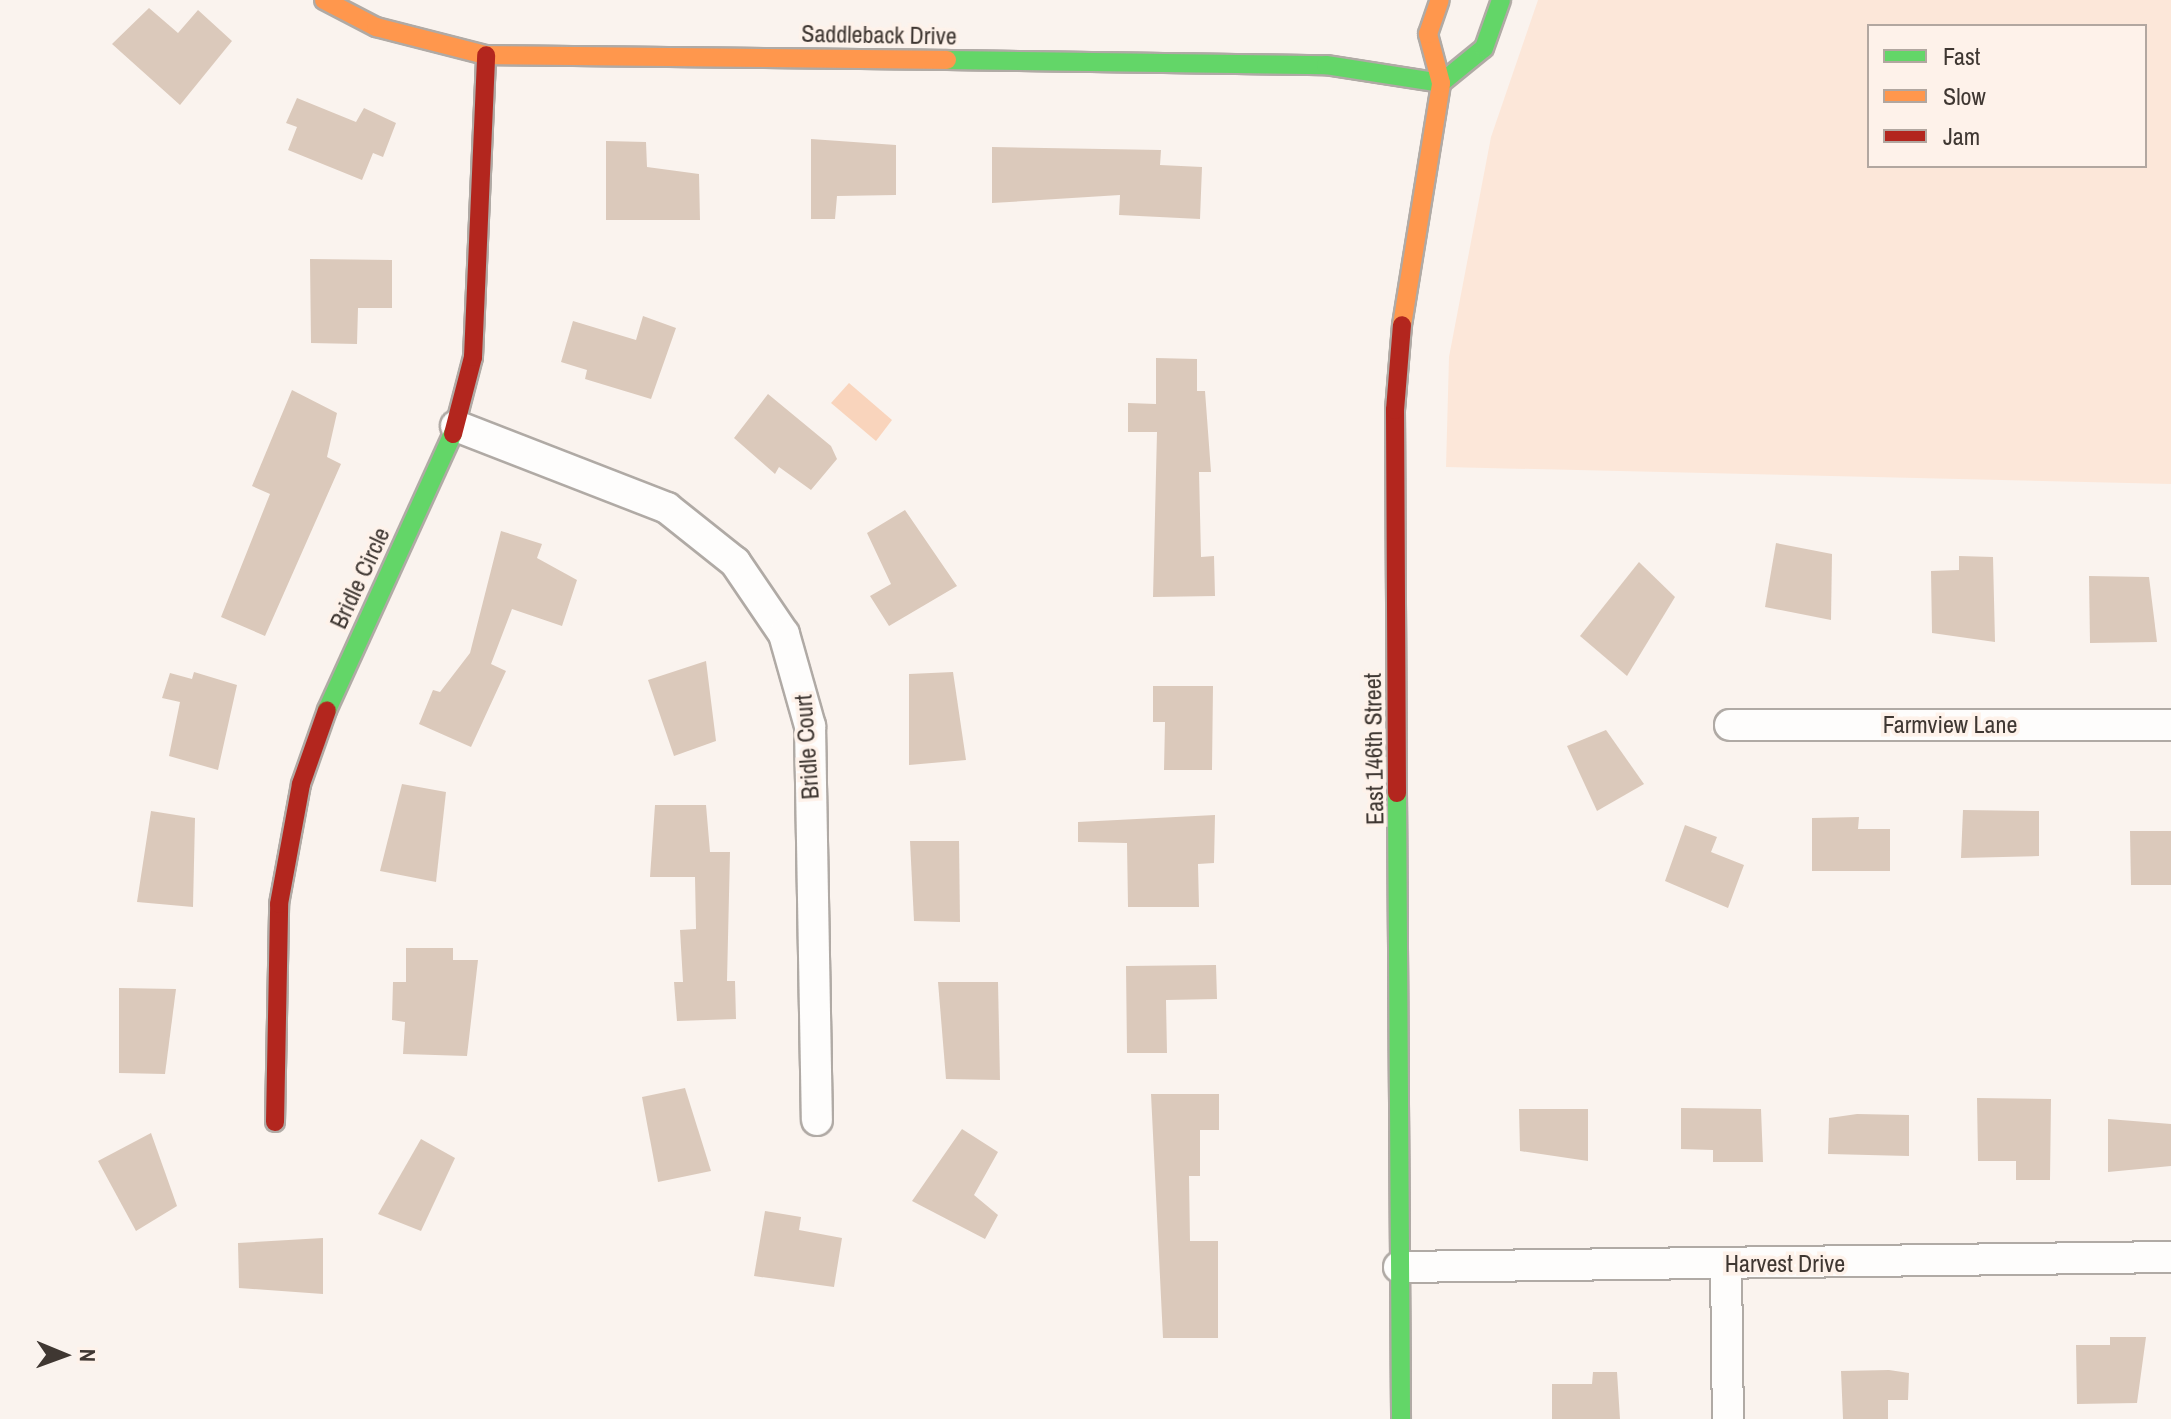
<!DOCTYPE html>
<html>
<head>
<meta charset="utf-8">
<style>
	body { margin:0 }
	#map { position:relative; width:2171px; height:1419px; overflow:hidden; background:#faf3ee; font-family:"Archivo Narrow",sans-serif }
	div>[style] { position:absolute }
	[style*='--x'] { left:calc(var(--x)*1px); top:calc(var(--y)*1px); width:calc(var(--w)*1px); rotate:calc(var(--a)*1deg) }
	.green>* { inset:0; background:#fce7d9 }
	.water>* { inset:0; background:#f9d4bc }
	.building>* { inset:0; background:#dbc9bb }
	.roads { filter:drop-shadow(2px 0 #b0aaa5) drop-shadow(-2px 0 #b0aaa5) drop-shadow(0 2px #b0aaa5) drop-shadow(0 -2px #b0aaa5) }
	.street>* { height:30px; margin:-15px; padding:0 15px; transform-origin:15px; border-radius:15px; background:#fefdfc }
	.fast>* { height:18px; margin:-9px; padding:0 9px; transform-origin:9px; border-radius:9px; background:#63d668 }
	.slow>* { height:18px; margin:-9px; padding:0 9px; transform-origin:9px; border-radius:9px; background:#ff974d }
	.jam>* { height:18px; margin:-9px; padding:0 9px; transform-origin:9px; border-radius:9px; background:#b3261e }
	span { translate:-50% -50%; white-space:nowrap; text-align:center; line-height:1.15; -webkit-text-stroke:7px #fef2ea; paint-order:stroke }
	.street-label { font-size:24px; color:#3f3732 }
	.legend { position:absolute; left:1867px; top:24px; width:280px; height:144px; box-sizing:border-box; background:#fef2ea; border:2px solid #b2a7a0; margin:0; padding:10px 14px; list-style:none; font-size:24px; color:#3f3732 }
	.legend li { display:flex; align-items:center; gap:16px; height:40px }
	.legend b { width:40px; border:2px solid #b2a7a0 }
	.north { position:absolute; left:24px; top:1315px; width:80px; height:80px; -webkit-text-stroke:6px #fef2ea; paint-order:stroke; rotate:91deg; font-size:22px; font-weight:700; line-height:32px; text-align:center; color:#3f3732 }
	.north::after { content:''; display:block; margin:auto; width:28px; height:36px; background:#3f3732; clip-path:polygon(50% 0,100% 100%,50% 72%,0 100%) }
</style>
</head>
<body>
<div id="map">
	<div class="green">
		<div style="clip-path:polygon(evenodd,1538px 0,2171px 0,2171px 484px,1446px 467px,1449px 357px,1491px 137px,1538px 0,1869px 26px,2145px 26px,2145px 166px,1869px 166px,1869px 26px)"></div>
	</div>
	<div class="water">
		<div style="clip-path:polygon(849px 383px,892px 420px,876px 441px,831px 403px)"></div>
	</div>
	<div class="building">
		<div style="clip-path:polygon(149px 8px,178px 33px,198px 10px,232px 41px,180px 105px,112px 44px)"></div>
		<div style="clip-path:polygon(297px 98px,356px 122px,364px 108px,396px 123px,383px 157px,373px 153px,362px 180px,288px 150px,297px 127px,286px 123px)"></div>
		<div style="clip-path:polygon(811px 139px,896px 145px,896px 195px,837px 196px,835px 219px,811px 219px)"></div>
		<div style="clip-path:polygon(606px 141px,646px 142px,647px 167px,699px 174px,700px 220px,606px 220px)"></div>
		<div style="clip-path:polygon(992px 147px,1161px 150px,1160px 165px,1202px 167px,1200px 219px,1119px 215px,1120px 195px,992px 203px)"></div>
		<div style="clip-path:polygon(310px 259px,392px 260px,392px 308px,358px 308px,357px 344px,311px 343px)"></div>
		<div style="clip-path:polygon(643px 316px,676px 328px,651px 399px,585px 379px,587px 370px,561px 362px,573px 321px,636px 340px)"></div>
		<div style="clip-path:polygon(1156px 358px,1197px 359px,1197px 391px,1205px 391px,1211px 472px,1199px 472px,1201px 557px,1214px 556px,1215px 596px,1153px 597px,1157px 432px,1128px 432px,1128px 403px,1156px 404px)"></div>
		<div style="clip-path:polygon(292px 390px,337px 413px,327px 457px,341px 464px,265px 636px,221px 617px,270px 494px,252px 486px)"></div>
		<div style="clip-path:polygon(768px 394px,831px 446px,837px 459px,811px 490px,779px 467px,775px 474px,734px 438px)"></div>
		<div style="clip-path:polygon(905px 510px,957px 586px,889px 626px,870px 596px,891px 584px,867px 533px)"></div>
		<div style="clip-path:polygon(501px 531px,542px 544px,537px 558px,577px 580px,562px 626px,512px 609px,491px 664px,506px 671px,471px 747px,419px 724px,433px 690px,440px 692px,470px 653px)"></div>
		<div style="clip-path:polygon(1776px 543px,1832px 554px,1831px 620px,1765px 607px)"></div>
		<div style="clip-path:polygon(1959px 556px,1993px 557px,1995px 642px,1932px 633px,1931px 571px,1959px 570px)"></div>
		<div style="clip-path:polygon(1639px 562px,1675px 597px,1627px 676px,1580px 636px)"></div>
		<div style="clip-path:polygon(2089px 576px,2149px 577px,2157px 642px,2090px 643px)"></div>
		<div style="clip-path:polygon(706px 661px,716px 741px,674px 756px,648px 680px)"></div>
		<div style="clip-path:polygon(194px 672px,237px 685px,218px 770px,169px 756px,180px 702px,162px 698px,170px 673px,192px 679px)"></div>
		<div style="clip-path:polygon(953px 672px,966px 760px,909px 765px,909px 674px)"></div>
		<div style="clip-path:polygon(1153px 686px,1213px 686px,1212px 770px,1164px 770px,1165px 722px,1153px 722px)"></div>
		<div style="clip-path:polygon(1606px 730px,1644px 784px,1597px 811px,1567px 746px)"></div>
		<div style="clip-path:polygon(402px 784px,446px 792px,436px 882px,380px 871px)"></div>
		<div style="clip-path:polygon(655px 805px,706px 805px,710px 852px,730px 852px,727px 981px,735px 981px,736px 1019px,677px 1021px,674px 982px,683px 982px,680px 930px,696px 929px,695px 877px,650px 877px)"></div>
		<div style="clip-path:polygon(1963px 810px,2039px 811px,2039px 856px,1961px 858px)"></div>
		<div style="clip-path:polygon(151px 811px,195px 818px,193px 907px,137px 902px)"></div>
		<div style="clip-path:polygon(1215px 815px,1214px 863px,1198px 864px,1199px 907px,1128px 907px,1127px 843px,1078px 842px,1078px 822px)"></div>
		<div style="clip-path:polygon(1859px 817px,1858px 829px,1890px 829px,1890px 871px,1812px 871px,1812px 818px)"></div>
		<div style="clip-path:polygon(1685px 825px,1717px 837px,1711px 852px,1744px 865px,1728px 908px,1665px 881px)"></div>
		<div style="clip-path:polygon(2130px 831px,2171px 831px,2171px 885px,2131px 885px)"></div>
		<div style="clip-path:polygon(910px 841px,959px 841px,960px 922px,914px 921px)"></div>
		<div style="clip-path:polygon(406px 948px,453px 948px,453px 960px,478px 960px,467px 1056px,403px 1054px,405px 1022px,392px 1020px,393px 982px,406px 982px)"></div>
		<div style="clip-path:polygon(1216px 965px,1217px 999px,1166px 1000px,1167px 1053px,1127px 1053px,1126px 966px)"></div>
		<div style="clip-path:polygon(938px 982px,998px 982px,1000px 1080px,946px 1079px)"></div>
		<div style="clip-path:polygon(119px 988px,176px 989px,165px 1074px,119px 1073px)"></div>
		<div style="clip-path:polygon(685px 1088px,711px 1171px,658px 1182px,642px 1097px)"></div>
		<div style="clip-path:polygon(1151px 1094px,1219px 1094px,1219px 1130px,1200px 1130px,1200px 1176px,1189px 1176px,1190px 1241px,1218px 1241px,1218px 1338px,1163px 1338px)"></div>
		<div style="clip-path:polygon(1977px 1098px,2051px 1099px,2050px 1180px,2016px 1180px,2016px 1161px,1978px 1161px)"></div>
		<div style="clip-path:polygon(1681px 1108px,1761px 1109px,1763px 1162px,1713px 1162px,1713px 1150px,1681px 1149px)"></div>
		<div style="clip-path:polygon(1519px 1109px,1588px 1109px,1588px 1161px,1520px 1151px)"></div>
		<div style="clip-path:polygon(1857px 1114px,1909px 1115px,1909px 1156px,1828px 1154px,1829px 1118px)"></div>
		<div style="clip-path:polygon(2108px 1119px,2171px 1124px,2171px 1166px,2108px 1172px)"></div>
		<div style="clip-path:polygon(962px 1129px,998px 1152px,974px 1195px,998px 1215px,985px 1239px,912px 1201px)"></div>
		<div style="clip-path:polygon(151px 1133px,177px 1206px,136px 1231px,98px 1161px)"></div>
		<div style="clip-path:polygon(421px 1139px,455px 1158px,421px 1231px,378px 1214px)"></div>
		<div style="clip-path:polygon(765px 1211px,801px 1217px,799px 1230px,842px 1238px,834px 1287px,754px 1276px)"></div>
		<div style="clip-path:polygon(323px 1238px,323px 1294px,239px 1288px,238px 1243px)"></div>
		<div style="clip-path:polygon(2110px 1337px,2146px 1337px,2137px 1403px,2077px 1404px,2076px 1345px,2110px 1345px)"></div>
		<div style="clip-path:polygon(1889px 1370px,1909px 1373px,1908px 1400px,1888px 1400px,1888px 1419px,1843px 1419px,1841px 1371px)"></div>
		<div style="clip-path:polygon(1593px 1372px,1617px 1372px,1620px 1419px,1552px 1419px,1552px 1384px,1592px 1384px)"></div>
	</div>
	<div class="roads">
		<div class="street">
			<div style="--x:456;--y:426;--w:226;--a:21.2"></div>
			<div style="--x:667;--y:508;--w:87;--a:38.5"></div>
			<div style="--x:735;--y:562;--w:87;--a:55.8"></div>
			<div style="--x:784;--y:634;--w:96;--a:74.2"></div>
			<div style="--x:810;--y:726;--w:394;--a:89"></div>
			<div style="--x:1730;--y:725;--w:441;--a:0"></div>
			<div style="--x:1726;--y:1264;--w:155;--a:89.3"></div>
			<div style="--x:1399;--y:1267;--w:772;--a:-0.74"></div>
		</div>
		<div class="fast">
			<div style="--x:947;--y:60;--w:379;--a:0.8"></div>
			<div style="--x:1326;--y:65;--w:116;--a:8.9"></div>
			<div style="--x:1441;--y:83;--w:55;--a:-39.1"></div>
			<div style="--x:1484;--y:48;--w:51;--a:-70.5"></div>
			<div style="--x:327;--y:710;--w:303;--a:-65.5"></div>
			<div style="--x:1397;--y:793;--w:626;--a:89.63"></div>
		</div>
		<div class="slow">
			<div style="--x:324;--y:0;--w:59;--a:27.4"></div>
			<div style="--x:376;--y:27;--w:114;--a:14.3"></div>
			<div style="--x:486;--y:55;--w:461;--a:0.6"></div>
			<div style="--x:1402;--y:325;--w:245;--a:-80.8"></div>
			<div style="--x:1441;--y:83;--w:51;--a:-104.9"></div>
			<div style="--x:1428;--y:34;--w:36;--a:-71"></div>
		</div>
		<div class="jam">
			<div style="--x:453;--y:434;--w:80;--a:-75.4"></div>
			<div style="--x:473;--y:357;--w:302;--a:-87.5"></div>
			<div style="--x:1397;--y:793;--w:383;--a:-90.3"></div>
			<div style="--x:1395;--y:410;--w:85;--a:-85.3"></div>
			<div style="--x:275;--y:1122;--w:218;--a:-88.9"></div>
			<div style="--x:279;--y:904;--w:122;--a:-79.6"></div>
			<div style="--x:301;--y:784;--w:78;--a:-70.6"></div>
		</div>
	</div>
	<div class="street-label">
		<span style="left:879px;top:35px;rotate:1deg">Saddleback Drive</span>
		<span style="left:360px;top:578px;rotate:-65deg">Bridle Circle</span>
		<span style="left:1950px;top:725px">Farmview Lane</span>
		<span style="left:807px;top:747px;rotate:-94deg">Bridle Court</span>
		<span style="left:1374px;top:749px;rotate:-91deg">East 146th Street</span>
		<span style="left:1785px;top:1264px">Harvest Drive</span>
	</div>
	<ul class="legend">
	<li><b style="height:10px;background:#63d668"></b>Fast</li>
	<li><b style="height:10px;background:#ff974d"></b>Slow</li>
	<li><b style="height:10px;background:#b3261e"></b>Jam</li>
	</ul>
	<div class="north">N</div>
</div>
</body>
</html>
